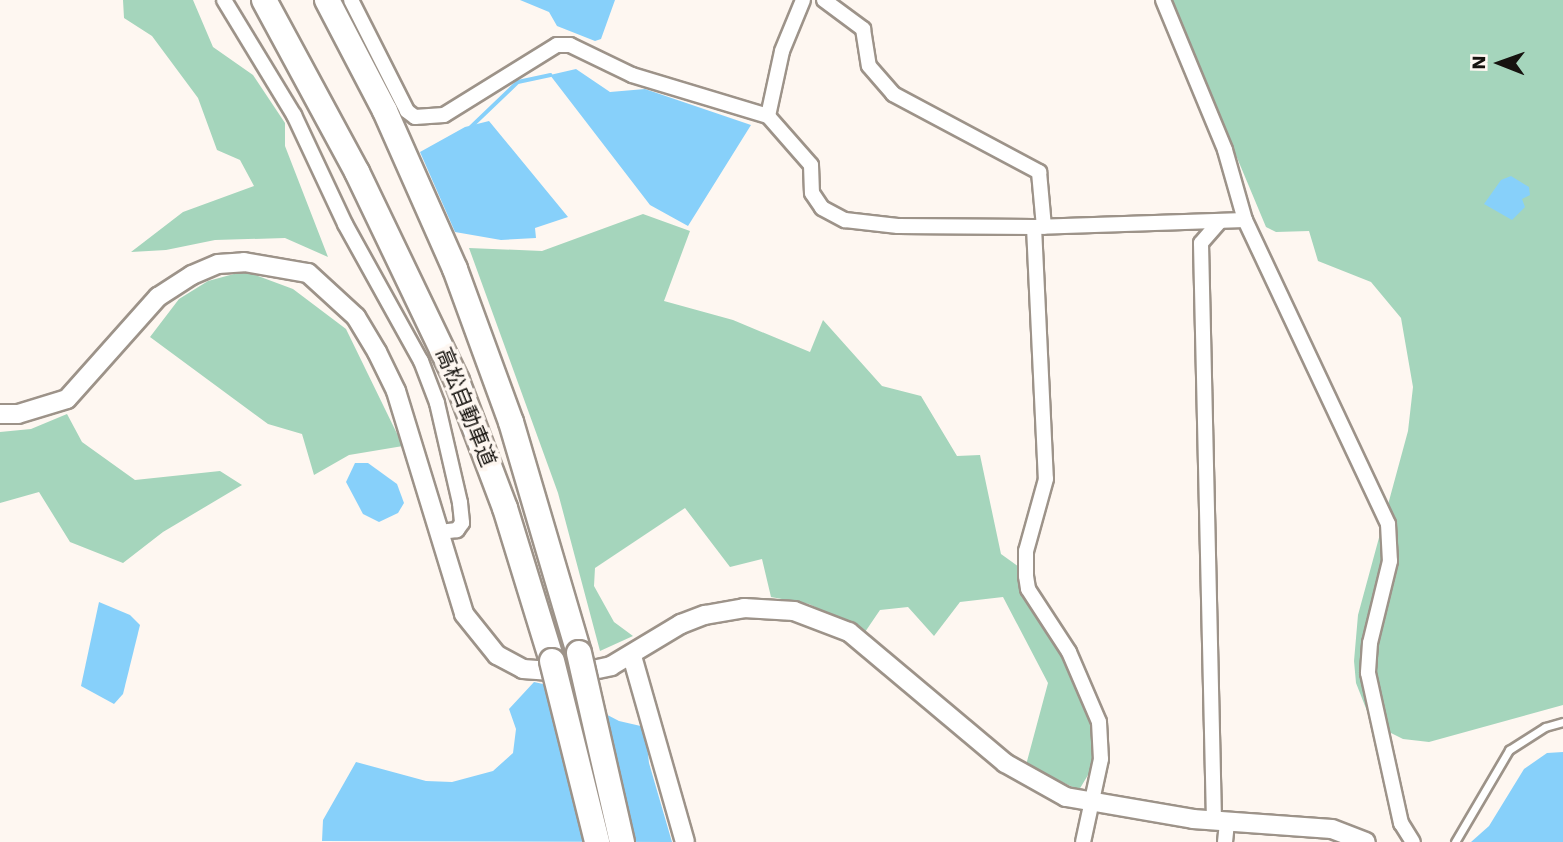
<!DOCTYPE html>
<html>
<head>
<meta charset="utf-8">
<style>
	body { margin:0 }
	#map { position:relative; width:1563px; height:842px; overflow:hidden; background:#fef7f1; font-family:"Work Sans","Noto Sans JP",sans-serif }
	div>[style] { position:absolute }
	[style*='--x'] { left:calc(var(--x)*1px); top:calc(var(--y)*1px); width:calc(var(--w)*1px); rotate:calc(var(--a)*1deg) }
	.green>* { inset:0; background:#a5d5bc }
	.water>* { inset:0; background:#87d0fa }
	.stream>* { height:3.5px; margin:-1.75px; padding:0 1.75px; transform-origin:1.75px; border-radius:1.75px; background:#87d0fa }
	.roads { filter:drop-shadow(2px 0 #9d9389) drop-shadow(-2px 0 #9d9389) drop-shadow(0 2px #9d9389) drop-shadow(0 -2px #9d9389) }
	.service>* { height:7px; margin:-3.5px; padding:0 3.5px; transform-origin:3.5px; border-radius:3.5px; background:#fff }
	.minor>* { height:14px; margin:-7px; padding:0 7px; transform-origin:7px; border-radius:7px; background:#fff }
	.tertiary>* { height:18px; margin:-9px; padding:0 9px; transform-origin:9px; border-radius:9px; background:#fff }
	.motorway>* { height:24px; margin:-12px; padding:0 12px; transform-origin:12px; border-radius:12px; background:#fff }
	.bridges { filter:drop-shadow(2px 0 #9d9389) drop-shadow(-2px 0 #9d9389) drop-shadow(0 2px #9d9389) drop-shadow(0 -2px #9d9389) }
	.motorway-bridge>* { height:24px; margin:-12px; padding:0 12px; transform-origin:12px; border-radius:12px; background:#fff }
	span { translate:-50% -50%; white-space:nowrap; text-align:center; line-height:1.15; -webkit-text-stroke:7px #fef7f1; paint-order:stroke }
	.street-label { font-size:21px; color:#16130f }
	.north { position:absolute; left:1465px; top:28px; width:70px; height:70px; -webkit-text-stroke:5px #fef7f1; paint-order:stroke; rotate:271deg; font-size:19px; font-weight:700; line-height:28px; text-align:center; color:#16130f }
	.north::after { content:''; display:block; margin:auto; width:24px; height:32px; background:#16130f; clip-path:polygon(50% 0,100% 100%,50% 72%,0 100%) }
</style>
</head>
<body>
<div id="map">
	<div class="green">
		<div style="clip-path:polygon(123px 0,193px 0,213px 47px,253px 75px,285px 123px,285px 146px,328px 257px,285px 238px,215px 240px,166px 250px,131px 252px,183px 212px,254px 186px,240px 160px,217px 150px,198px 98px,152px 36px,124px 18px)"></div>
		<div style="clip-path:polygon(1171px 0,1563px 0,1563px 705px,1429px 742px,1403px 739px,1385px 730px,1367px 711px,1356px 683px,1354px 661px,1358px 615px,1408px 431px,1413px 387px,1401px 318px,1371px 282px,1318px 261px,1309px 231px,1276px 232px,1266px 227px)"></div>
		<div style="clip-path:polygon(643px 214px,690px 231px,664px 301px,733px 320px,810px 352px,823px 320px,882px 386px,921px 396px,957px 456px,980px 455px,1001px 554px,1019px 567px,1096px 725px,1094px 765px,1079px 790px,1026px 765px,1048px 683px,1003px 597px,960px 602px,934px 636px,908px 607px,880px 610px,865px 632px,809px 604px,771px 597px,762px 559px,730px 567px,685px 508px,595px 568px,594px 586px,614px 622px,633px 636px,600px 651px,558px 493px,469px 248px,542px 251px)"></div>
		<div style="clip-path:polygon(245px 271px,293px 289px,346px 329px,403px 446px,349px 455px,314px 475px,302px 434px,268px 424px,150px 337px,179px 299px,208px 281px)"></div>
		<div style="clip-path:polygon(67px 414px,82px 442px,135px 480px,220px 471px,242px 485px,163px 532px,123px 563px,70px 542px,39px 492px,0 503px,0 432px,31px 429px)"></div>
	</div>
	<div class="water">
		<div style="clip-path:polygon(520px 0,615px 0,601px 39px,595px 41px,557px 26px,549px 12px)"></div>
		<div style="clip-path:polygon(576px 69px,610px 92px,645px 89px,751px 125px,688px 226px,650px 205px,550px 75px)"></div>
		<div style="clip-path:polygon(489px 121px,568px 217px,535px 228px,536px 238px,501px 240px,455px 232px,420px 152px,465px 127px)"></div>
		<div style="clip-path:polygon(1511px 176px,1529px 187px,1530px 195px,1522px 199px,1525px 207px,1512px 220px,1484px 204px,1501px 180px)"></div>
		<div style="clip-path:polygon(355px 463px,368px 463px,397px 484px,404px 503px,398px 513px,379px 522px,363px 514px,346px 482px)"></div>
		<div style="clip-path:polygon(99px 602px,130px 615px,140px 625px,123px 694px,114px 704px,81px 686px)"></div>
		<div style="clip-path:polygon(534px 682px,552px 686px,619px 721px,645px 727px,649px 763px,672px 842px,322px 841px,323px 820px,356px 762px,426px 781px,452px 782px,493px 771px,513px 753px,516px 729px,509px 709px)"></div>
		<div style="clip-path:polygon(1563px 752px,1563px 842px,1471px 842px,1489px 826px,1524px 769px,1547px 753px)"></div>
	</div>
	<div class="stream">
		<div style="--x:471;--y:127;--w:65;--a:-43.8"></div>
		<div style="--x:518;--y:82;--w:33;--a:-12"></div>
	</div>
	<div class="roads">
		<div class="service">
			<div style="--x:1455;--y:842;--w:107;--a:-59.6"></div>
			<div style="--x:1509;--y:750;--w:43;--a:-32.6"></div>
			<div style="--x:1545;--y:727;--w:19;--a:-16"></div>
		</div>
		<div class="minor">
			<div style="--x:224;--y:0;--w:135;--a:58.7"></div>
			<div style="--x:294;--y:115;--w:120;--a:64.9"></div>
			<div style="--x:345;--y:224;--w:157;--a:61"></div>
			<div style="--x:421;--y:361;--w:45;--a:69.1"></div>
			<div style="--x:437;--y:403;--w:103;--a:77"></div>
			<div style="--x:460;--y:503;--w:20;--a:84"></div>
			<div style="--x:462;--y:523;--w:9;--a:126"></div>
			<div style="--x:457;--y:530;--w:17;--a:173"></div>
			<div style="--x:351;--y:0;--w:124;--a:63.2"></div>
			<div style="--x:407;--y:111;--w:10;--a:37"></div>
			<div style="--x:415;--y:117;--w:29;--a:-4"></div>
			<div style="--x:444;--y:115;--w:133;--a:-31.8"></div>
			<div style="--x:557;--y:45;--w:13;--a:0"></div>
			<div style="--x:570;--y:45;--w:69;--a:25.8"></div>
			<div style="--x:632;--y:75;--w:142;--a:16.8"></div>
			<div style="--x:768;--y:116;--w:65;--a:48.7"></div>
			<div style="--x:811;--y:165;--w:28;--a:88"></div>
			<div style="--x:812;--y:193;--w:18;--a:56"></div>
			<div style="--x:822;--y:208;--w:26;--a:28"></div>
			<div style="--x:845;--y:220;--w:53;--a:6.5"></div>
			<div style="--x:898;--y:226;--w:136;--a:0.4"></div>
			<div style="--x:1034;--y:227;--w:211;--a:-1.9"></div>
			<div style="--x:824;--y:0;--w:49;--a:36.6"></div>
			<div style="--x:863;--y:29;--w:37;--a:81"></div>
			<div style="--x:869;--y:66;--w:37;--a:49"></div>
			<div style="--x:893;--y:94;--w:166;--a:28.1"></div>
			<div style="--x:1039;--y:172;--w:55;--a:84.8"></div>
			<div style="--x:1163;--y:0;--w:162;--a:67.5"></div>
			<div style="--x:1225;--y:150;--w:73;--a:74.1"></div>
			<div style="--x:1245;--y:220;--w:336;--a:64.8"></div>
			<div style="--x:1388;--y:524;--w:37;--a:87"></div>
			<div style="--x:1390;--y:561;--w:84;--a:103.7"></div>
			<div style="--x:1370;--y:643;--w:30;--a:94"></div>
			<div style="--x:1368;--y:673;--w:154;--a:77.6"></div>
			<div style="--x:1401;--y:823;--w:22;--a:58"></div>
			<div style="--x:768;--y:116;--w:66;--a:-77.8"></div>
			<div style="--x:782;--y:51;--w:55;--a:-67.6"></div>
			<div style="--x:1034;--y:227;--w:252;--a:87.3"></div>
			<div style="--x:1046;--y:479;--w:75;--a:105.5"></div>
			<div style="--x:1026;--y:551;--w:25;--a:90"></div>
			<div style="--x:1026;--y:576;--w:13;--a:81"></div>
			<div style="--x:1028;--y:589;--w:75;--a:56.9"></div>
			<div style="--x:1069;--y:652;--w:76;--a:66.8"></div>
			<div style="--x:1099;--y:722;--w:37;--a:87"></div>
			<div style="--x:1101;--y:759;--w:85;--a:102.2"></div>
			<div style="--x:1214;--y:821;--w:578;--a:-91.29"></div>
			<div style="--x:1201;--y:243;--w:29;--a:-49"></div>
			<div style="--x:1225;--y:842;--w:19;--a:-84"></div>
		</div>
		<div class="tertiary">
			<div style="--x:0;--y:414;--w:18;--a:0"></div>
			<div style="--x:18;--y:414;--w:51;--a:-17"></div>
			<div style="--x:67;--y:399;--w:137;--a:-48.3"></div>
			<div style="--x:158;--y:297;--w:40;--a:-32.9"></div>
			<div style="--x:192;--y:275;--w:28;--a:-23"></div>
			<div style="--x:218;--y:264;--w:26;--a:-4"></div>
			<div style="--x:244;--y:262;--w:65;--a:9.8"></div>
			<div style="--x:308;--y:273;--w:65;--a:42.5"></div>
			<div style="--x:356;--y:317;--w:41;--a:59"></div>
			<div style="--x:377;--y:352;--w:43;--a:64"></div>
			<div style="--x:396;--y:391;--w:233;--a:73"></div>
			<div style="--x:464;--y:614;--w:53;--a:51.2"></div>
			<div style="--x:497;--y:655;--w:30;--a:28"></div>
			<div style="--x:523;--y:669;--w:56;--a:4.1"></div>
			<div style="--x:579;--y:673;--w:33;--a:-12"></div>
			<div style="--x:611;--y:666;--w:82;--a:-31"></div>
			<div style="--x:681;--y:624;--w:26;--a:-21"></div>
			<div style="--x:705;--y:615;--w:40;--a:-10"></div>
			<div style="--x:744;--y:608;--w:50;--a:3.4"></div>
			<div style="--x:794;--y:611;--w:59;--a:20.9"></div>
			<div style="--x:849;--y:632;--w:204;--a:40"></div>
			<div style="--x:1005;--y:763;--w:70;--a:29.1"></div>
			<div style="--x:1066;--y:797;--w:129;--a:9.8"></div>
			<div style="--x:1193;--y:819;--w:139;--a:4.1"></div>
			<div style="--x:1332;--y:829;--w:36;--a:21"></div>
			<div style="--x:632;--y:656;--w:193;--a:74.1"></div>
		</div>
		<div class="motorway">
			<div style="--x:264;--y:0;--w:196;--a:61.6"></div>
			<div style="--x:357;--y:172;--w:232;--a:64.4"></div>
			<div style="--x:457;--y:381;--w:136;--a:69.3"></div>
			<div style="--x:505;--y:508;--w:160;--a:72.9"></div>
			<div style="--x:327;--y:0;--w:125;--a:62.4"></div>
			<div style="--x:385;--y:111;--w:173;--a:66.1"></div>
			<div style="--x:455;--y:269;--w:163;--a:69.9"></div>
			<div style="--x:511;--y:422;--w:241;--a:73.6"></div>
		</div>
	</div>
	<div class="bridges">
		<div class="motorway-bridge">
			<div style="--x:579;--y:653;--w:194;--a:77.2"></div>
			<div style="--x:552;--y:661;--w:187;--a:76"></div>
		</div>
	</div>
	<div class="street-label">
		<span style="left:466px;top:407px;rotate:68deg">高松自動車道</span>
	</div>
	<div class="north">N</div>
</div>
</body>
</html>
